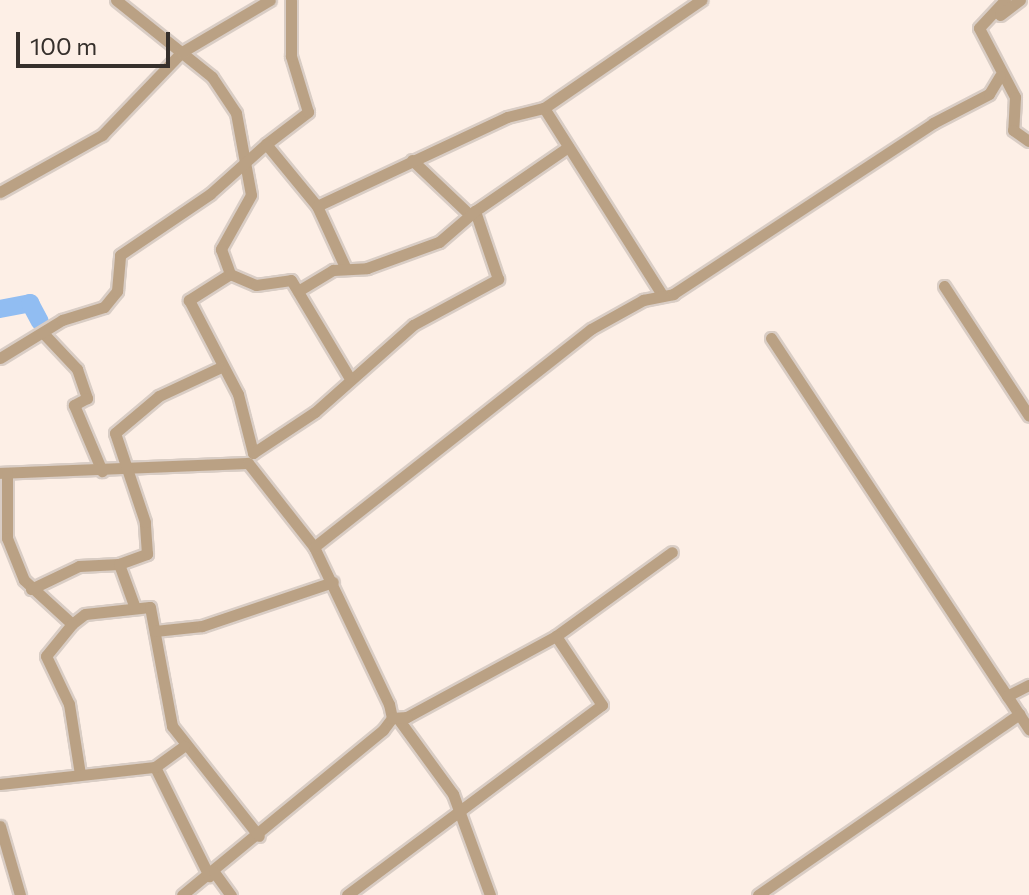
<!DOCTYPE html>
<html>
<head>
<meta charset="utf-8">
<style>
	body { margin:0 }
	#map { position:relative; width:1029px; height:895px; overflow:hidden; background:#fdefe6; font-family:Commissioner,sans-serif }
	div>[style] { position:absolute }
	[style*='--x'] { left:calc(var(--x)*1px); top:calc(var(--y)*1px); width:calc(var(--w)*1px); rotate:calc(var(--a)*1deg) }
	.river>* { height:18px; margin:-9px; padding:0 9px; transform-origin:9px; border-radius:9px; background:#91bdf2 }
	.roads { filter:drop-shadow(2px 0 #d9cdc5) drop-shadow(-2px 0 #d9cdc5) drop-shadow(0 2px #d9cdc5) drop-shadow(0 -2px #d9cdc5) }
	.minor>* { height:11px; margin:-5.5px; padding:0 5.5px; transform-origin:5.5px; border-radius:5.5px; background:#baa184 }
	span { translate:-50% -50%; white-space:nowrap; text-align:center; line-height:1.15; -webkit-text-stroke:6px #fdefe6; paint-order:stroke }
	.scale { position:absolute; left:16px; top:32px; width:154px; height:36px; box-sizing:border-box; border:4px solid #36302c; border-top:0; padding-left:10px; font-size:24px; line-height:28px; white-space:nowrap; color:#36302c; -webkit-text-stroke:6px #fdefe6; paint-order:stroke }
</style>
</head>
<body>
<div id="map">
	<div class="river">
		<div style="--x:0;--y:309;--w:31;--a:-11"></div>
		<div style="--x:30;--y:303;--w:21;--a:62"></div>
	</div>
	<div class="roads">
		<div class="minor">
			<div style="--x:116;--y:0;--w:123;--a:38.7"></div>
			<div style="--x:212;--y:77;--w:43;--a:56.3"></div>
			<div style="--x:236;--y:113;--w:83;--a:79.6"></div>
			<div style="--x:251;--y:195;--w:62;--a:119.1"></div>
			<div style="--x:221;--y:249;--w:27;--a:70"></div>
			<div style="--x:230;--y:274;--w:49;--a:147.6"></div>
			<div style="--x:189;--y:300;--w:106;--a:62.5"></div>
			<div style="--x:238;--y:394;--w:61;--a:75.7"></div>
			<div style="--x:253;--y:453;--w:74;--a:-33.5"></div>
			<div style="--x:315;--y:412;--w:131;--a:-41.6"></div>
			<div style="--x:413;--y:325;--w:97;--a:-28.4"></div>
			<div style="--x:498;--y:279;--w:72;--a:-108.7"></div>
			<div style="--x:475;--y:211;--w:113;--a:-34.5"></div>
			<div style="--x:1005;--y:0;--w:38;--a:133"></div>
			<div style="--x:979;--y:28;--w:78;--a:62.4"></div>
			<div style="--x:1015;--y:97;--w:33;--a:93"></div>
			<div style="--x:1013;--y:130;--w:19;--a:35"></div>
			<div style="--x:1000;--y:15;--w:25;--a:-37"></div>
			<div style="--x:544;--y:108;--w:222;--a:57.7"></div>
			<div style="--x:266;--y:144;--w:53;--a:-37.3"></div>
			<div style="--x:308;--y:112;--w:59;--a:-106.9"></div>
			<div style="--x:291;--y:56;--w:56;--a:-90"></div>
			<div style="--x:412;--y:160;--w:80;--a:43.5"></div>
			<div style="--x:0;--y:192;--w:117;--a:-29.2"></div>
			<div style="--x:102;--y:135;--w:115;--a:-46.1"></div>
			<div style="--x:182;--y:52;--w:102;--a:-30.6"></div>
			<div style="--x:317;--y:206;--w:67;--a:65.3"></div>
			<div style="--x:230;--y:274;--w:28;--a:23"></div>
			<div style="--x:256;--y:285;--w:35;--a:-8"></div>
			<div style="--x:291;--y:280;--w:113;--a:59.1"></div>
			<div style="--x:944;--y:286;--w:155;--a:56.8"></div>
			<div style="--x:298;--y:291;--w:41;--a:-31"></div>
			<div style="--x:333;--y:270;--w:34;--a:-3"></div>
			<div style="--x:367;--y:268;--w:77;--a:-19.9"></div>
			<div style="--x:439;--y:242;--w:48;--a:-40.7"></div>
			<div style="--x:45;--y:335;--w:47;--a:46.7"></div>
			<div style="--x:77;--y:369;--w:31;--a:71"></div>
			<div style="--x:87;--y:398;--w:15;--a:152"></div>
			<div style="--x:74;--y:405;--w:72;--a:67"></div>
			<div style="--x:771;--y:338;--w:469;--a:56.6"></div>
			<div style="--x:0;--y:358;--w:73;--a:-31.5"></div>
			<div style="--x:62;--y:320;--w:44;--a:-17.2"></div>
			<div style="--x:104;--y:307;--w:21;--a:-51"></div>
			<div style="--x:117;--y:291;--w:36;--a:-85"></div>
			<div style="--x:120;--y:255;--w:109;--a:-34.1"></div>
			<div style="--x:210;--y:194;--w:75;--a:-41.8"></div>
			<div style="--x:266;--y:144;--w:80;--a:50.6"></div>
			<div style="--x:317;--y:206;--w:210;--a:-25.1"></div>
			<div style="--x:507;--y:117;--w:38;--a:-14"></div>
			<div style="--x:544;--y:108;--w:191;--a:-34.5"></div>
			<div style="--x:0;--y:473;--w:248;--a:-2.3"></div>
			<div style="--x:248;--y:463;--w:107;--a:51.8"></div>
			<div style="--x:314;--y:547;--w:174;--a:64.5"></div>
			<div style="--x:389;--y:704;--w:14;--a:78"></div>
			<div style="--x:392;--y:718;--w:15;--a:127"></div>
			<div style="--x:383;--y:730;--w:260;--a:140.6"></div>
			<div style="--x:7;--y:473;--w:65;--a:90"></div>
			<div style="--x:7;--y:538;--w:45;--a:68"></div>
			<div style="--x:24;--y:580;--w:65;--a:42.5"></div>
			<div style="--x:72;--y:624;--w:16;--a:-38"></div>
			<div style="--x:85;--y:614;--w:65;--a:-6.1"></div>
			<div style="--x:150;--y:607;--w:121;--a:79.5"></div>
			<div style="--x:172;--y:726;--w:140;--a:51.7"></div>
			<div style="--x:314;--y:547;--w:352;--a:-38.2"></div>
			<div style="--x:591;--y:329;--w:60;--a:-29.1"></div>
			<div style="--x:643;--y:300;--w:31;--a:-11"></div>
			<div style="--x:673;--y:294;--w:311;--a:-33.3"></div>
			<div style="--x:933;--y:123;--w:63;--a:-27.4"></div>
			<div style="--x:989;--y:94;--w:21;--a:-59"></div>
			<div style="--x:31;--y:589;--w:53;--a:-25.6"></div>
			<div style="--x:79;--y:566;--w:40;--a:-2.9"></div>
			<div style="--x:135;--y:608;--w:47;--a:-110"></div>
			<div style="--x:119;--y:564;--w:30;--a:-20"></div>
			<div style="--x:147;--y:554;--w:32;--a:-94"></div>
			<div style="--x:145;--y:522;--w:94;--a:-108.6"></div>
			<div style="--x:115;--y:433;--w:57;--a:-40.1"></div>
			<div style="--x:159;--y:396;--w:66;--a:-25"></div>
			<div style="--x:72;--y:624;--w:41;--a:129.1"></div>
			<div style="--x:46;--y:656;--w:53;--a:64.4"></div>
			<div style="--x:69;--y:704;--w:71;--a:81.1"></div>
			<div style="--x:155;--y:631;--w:47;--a:-6.1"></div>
			<div style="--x:202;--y:626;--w:138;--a:-18.6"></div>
			<div style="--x:556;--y:636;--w:143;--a:-35.9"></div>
			<div style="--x:1007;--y:696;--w:25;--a:-27"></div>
			<div style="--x:399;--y:720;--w:92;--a:53.9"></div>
			<div style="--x:453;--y:794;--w:108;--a:69.9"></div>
			<div style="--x:155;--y:767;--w:122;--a:63.6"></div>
			<div style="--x:0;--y:784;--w:156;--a:-6.3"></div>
			<div style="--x:155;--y:767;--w:36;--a:-36"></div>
			<div style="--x:0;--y:826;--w:72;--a:73.8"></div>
			<div style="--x:214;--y:872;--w:29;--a:54"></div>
			<div style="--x:347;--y:895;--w:318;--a:-36.7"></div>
			<div style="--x:602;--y:705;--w:83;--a:-123.7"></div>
			<div style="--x:556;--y:636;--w:170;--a:151.5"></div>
			<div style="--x:407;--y:717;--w:15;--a:176"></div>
			<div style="--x:758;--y:895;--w:318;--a:-34.7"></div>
		</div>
	</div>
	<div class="scale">100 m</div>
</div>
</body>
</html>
